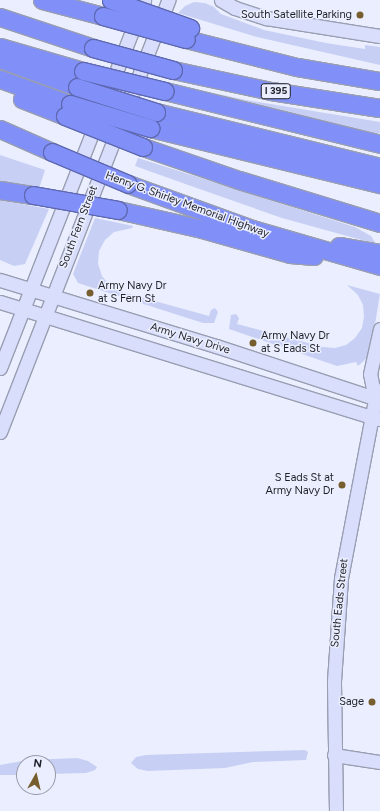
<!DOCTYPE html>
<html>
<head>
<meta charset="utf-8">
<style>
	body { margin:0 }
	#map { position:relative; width:380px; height:811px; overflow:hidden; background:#eaeefe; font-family:Figtree,sans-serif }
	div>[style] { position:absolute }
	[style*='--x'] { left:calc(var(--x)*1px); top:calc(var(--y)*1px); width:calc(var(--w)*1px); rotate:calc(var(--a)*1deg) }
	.green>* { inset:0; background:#c7d0f4 }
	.roads { filter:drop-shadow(1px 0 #999eb1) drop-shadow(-1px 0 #999eb1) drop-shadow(0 1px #999eb1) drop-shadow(0 -1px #999eb1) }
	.secondary>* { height:13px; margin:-6.5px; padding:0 6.5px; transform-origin:6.5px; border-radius:6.5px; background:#d9defd }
	.highway>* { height:17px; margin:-8.5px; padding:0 8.5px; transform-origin:8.5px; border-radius:8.5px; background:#8190f9 }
	.bridges { filter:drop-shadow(1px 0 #5e68b0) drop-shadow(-1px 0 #5e68b0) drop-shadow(0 1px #5e68b0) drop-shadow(0 -1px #5e68b0) }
	.highway-bridge>* { height:17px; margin:-8.5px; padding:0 8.5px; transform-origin:8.5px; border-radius:8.5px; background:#8190f9 }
	.dots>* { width:11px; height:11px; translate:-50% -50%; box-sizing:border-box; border:2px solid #eaeefe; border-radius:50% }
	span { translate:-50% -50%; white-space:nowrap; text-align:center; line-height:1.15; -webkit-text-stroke:3px #eaeefe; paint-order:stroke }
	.shield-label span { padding:1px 3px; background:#eaeefe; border:1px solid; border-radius:3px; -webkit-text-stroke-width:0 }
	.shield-label { font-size:10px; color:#1e1f27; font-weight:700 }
	.poi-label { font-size:11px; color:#1e1f27 }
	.right { translate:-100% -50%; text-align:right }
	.left { translate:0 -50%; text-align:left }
	.street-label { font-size:11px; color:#1e1f27 }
	.north { position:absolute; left:16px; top:755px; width:40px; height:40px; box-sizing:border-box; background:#eaeefe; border:1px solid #989ba8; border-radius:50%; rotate:8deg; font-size:11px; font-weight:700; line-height:16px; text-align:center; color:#1e1f27 }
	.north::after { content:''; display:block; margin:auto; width:14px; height:18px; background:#775e2f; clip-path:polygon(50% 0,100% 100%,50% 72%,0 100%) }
</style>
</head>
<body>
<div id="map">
	<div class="green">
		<div style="clip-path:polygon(194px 2px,205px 3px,214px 7px,221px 14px,264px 30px,326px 43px,365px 49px,365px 45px,380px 47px,380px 65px,257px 37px,178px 13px,185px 6px)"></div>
		<div style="clip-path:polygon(168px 83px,246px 100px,380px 122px,380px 133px,374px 134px,167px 85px)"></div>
		<div style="clip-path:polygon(0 155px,45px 170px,39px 189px,0 184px)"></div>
		<div style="clip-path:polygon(138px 158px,355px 227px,371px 236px,376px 244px,282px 218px,191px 186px,135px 166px)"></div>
		<div style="clip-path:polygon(0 200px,49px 209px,25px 264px,14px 266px,0 260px)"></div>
		<div style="clip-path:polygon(95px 218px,133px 226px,132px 228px,114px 232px,105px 240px,99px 251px,98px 264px,102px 276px,110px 286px,122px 292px,209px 316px,211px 310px,215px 308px,218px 312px,214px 323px,203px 323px,78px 283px,73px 274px)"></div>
		<div style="clip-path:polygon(347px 285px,380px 294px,371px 348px,367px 358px,358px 366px,356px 362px,337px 366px,229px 329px,231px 315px,236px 314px,239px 318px,237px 324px,323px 347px,335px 348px,346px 345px,355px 338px,362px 328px,364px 317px,363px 305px,358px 295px)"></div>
		<div style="clip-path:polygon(305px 750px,308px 752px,306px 760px,253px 762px,225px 768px,148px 771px,138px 769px,131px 763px,136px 757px,146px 755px)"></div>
		<div style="clip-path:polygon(77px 758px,88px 761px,97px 767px,95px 770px,86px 773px,48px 774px,48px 763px,24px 763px,24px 775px,0 775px,0 765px,28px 760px)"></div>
	</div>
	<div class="roads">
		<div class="secondary">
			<div style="--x:221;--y:0;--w:16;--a:30"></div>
			<div style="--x:235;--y:8;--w:33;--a:18"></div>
			<div style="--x:266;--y:18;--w:115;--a:9"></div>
			<div style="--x:0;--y:280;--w:226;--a:17"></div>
			<div style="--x:216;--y:346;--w:173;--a:18.2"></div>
			<div style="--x:0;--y:302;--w:396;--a:17.2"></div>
			<div style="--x:0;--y:368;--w:395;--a:-68.6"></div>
			<div style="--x:375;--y:399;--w:25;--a:-101"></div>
			<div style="--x:370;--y:374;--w:46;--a:-77.5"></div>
			<div style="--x:0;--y:432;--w:464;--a:-68.7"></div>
			<div style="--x:334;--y:755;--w:47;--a:8.7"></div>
			<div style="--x:336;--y:811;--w:130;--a:-90.9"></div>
			<div style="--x:334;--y:681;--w:103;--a:-86.1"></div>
			<div style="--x:341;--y:578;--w:182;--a:-79.2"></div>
			<div style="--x:375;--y:399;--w:10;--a:-61"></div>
		</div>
		<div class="highway">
			<div style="--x:42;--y:0;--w:63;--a:14.7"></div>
			<div style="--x:0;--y:17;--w:98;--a:18.4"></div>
			<div style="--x:186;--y:39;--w:114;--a:14.2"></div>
			<div style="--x:297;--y:67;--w:84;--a:9.6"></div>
			<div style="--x:0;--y:47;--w:86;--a:16.1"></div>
			<div style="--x:0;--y:59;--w:82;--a:20"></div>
			<div style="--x:173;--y:70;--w:100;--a:12.1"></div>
			<div style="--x:271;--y:91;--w:110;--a:8.9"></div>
			<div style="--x:0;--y:79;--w:74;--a:19.7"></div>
			<div style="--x:165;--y:91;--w:221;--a:13.8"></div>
			<div style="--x:22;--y:99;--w:46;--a:21.6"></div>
			<div style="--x:156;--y:112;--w:231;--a:13.8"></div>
			<div style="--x:150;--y:128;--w:237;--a:13.7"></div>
			<div style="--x:0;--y:129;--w:57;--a:23.9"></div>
			<div style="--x:143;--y:147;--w:102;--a:19"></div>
			<div style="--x:239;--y:180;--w:147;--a:17"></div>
			<div style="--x:128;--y:184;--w:132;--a:19.9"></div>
			<div style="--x:252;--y:229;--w:133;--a:16.1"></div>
			<div style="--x:0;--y:190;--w:33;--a:9"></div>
			<div style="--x:118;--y:210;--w:86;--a:12.7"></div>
			<div style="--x:202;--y:229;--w:91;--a:15.9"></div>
			<div style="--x:290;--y:254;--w:24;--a:5"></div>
			<div style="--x:339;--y:246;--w:42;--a:9.7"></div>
		</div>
	</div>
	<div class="bridges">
		<div class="highway-bridge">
			<div style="--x:111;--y:0;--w:84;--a:19.5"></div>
			<div style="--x:103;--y:16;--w:86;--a:15.5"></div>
			<div style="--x:93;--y:48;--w:83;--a:15.4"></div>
			<div style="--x:83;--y:71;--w:84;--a:13.7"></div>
			<div style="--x:77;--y:87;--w:83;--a:17.6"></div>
			<div style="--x:70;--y:104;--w:84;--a:16.7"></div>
			<div style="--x:65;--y:116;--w:84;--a:21.7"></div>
			<div style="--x:52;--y:152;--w:82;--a:22.8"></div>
			<div style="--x:33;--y:195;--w:86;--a:10"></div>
		</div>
	</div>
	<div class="dots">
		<div style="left:360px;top:15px;background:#775e2f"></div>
		<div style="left:90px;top:293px;background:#775e2f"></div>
		<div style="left:253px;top:343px;background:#775e2f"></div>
		<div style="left:342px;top:485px;background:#775e2f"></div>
		<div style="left:372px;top:702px;background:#775e2f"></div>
	</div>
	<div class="shield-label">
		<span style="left:276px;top:91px">I 395</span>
	</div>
	<div class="poi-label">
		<span class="right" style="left:352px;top:15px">South Satellite Parking</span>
		<span class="left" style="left:98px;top:293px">Army Navy Dr<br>at S Fern St</span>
		<span class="left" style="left:261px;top:343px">Army Navy Dr<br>at S Eads St</span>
		<span class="right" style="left:334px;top:485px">S Eads St at<br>Army Navy Dr</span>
		<span class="right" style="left:364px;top:702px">Sage</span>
	</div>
	<div class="street-label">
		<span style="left:187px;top:205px;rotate:20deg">Henry G. Shirley Memorial Highway</span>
		<span style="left:79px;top:227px;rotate:-69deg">South Fern Street</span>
		<span style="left:190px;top:339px;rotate:17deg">Army Navy Drive</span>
		<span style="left:340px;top:603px;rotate:-84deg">South Eads Street</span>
	</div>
	<div class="north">N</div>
</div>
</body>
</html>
